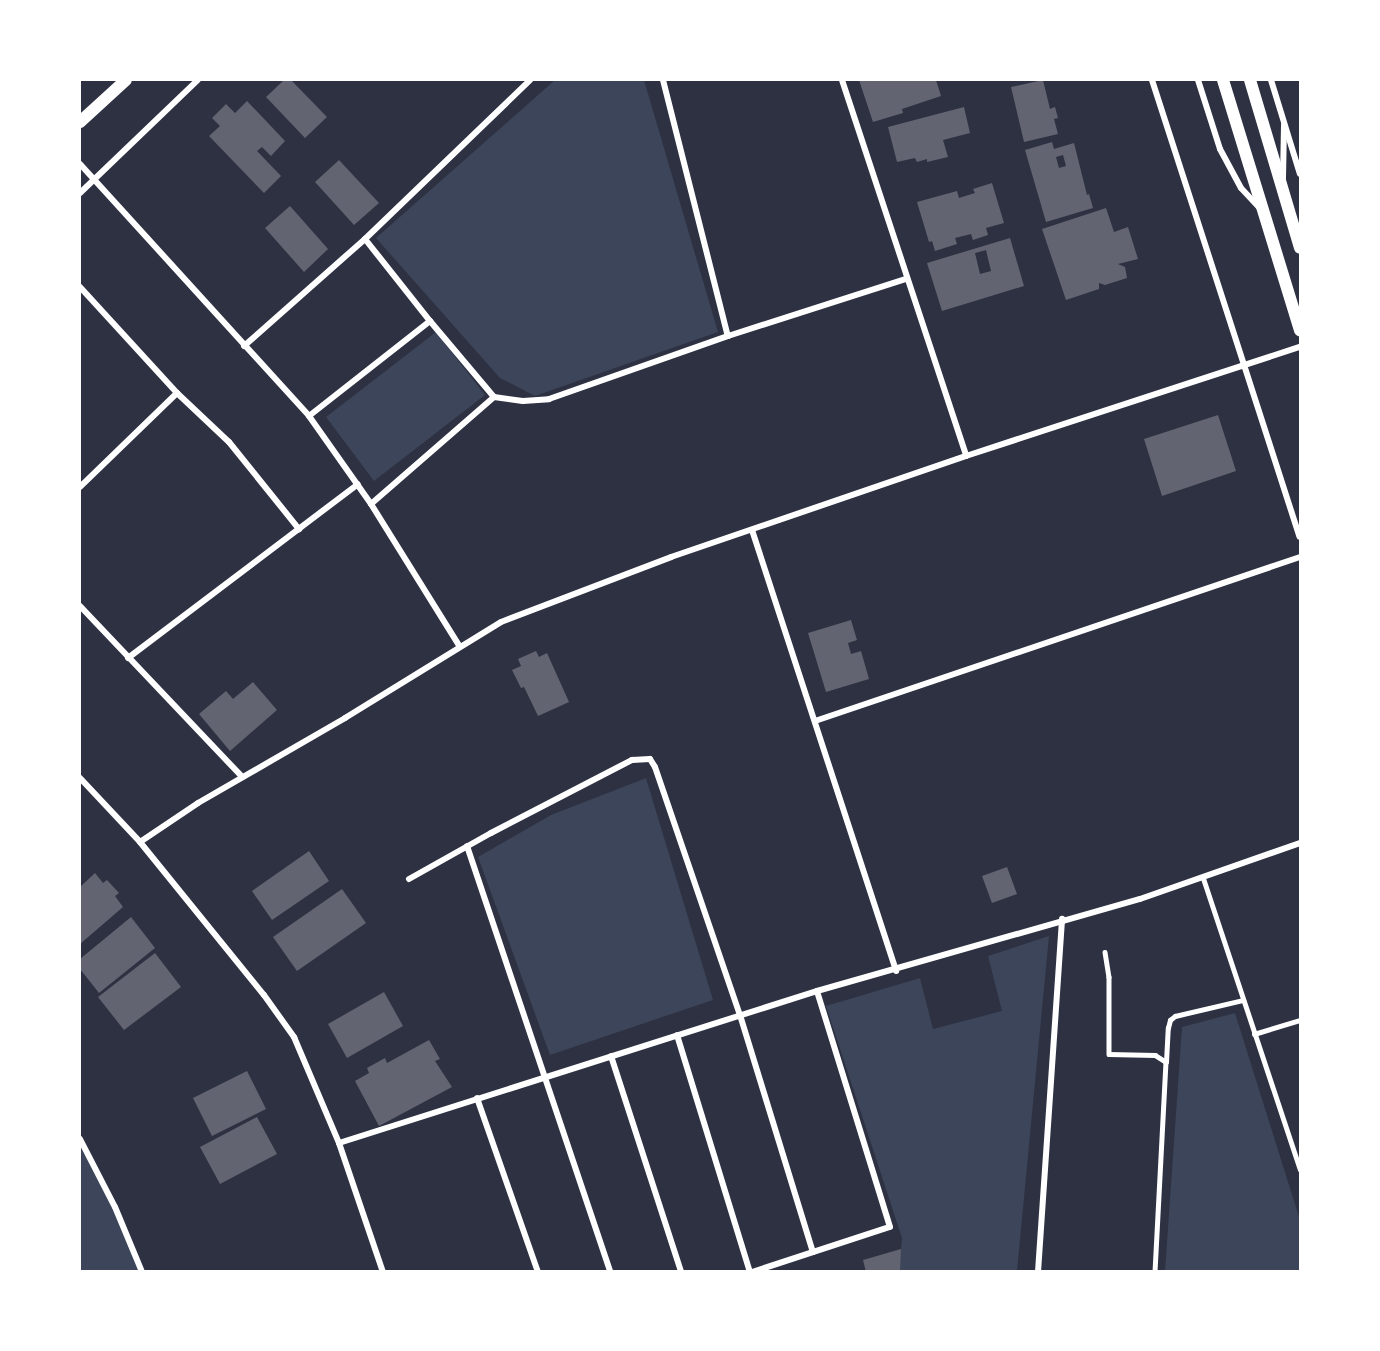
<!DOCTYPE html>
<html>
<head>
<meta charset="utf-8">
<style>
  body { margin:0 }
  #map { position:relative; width:1380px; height:1351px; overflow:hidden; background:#2d3142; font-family:Raleway,sans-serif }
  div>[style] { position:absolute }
  .green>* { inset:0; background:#3c4559 }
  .building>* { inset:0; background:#626471 }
  .service>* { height:4.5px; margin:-2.25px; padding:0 2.25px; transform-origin:2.25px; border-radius:2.25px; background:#fff }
  .minor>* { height:6px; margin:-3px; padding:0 3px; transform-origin:3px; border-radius:3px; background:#fff }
  .secondary>* { height:12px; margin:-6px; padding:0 6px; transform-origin:6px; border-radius:6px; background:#fff }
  span { translate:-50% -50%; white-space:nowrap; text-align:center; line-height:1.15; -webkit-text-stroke:4.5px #fff; paint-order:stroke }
  .frame { position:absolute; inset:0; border:81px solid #fff; pointer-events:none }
</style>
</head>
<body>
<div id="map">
  <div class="green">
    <div style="clip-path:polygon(555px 80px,644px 80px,718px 332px,535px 396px,500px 378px,376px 238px)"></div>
    <div style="clip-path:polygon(436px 332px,485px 395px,374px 481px,326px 417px)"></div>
    <div style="clip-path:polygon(646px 778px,713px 1000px,550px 1055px,478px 857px,551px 815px)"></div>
    <div style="clip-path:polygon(1049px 936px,1017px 1271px,899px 1271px,902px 1238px,826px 1006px,920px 978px,933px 1029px,1002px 1011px,988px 956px)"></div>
    <div style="clip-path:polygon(1235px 1013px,1300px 1220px,1300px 1271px,1165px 1271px,1182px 1027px)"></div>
    <div style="clip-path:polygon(80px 1140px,115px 1207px,142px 1271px,80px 1271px)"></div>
  </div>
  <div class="building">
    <div style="clip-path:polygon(284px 80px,291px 80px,327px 117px,305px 138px,266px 97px)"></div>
    <div style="clip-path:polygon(859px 80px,936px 80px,941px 96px,902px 109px,903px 113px,873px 122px)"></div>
    <div style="clip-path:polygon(1043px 80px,1050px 109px,1055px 107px,1058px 118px,1054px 119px,1058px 134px,1024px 142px,1011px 87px)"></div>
    <div style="clip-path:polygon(247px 101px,285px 141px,271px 156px,262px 147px,257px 151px,281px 176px,264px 193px,209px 136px,220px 126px,212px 118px,226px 104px,235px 113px)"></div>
    <div style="clip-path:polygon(964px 107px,970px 133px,943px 140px,948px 157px,927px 162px,927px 159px,917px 162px,915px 158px,897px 162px,888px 127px)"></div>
    <div style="clip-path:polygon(evenodd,1052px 142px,1054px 149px,1074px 143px,1087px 195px,1089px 194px,1093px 208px,1046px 222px,1025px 150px,1052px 142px,1063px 155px,1066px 166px,1059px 168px,1056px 157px,1063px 155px)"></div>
    <div style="clip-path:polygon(339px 160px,379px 203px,354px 225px,315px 182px)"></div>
    <div style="clip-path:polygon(992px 183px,1004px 223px,986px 228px,988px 235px,973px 240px,971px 234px,955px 238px,957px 244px,935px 251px,932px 241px,929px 242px,917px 202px,957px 191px,959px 198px,975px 193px,973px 189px)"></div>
    <div style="clip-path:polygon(290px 206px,328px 249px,304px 272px,265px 228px)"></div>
    <div style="clip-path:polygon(1106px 208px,1114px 232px,1128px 227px,1138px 259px,1118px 264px,1125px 267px,1127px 278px,1105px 285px,1099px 283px,1099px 289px,1066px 300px,1042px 229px)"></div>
    <div style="clip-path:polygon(evenodd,1010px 238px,1024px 286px,942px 311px,927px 263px,1010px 238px,986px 250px,991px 271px,980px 274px,975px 253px,986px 250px)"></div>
    <div style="clip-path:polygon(1218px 415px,1236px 471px,1162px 496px,1144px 439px)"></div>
    <div style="clip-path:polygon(851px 620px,857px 640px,848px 643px,851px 654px,861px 651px,869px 679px,826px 692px,808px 633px)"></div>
    <div style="clip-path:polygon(536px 651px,539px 657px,547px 653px,569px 702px,538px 716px,524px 687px,521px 688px,512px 670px,521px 666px,518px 659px)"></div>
    <div style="clip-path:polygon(253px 682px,277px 710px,230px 751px,199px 714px,226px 691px,233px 699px)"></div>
    <div style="clip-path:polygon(309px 851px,329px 881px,272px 920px,252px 891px)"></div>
    <div style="clip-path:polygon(1007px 867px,1017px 894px,992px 903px,982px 876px)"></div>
    <div style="clip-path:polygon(95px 873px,103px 883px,107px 880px,119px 893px,115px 896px,123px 907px,80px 944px,80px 887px)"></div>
    <div style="clip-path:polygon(342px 889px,366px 923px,297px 971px,273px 937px)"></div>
    <div style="clip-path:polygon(131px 917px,155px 948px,99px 993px,80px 969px,80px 959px)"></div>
    <div style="clip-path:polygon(155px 953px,181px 987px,124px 1030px,98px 997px)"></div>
    <div style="clip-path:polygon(384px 992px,403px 1026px,347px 1058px,328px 1024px)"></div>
    <div style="clip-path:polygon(429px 1040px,440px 1059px,435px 1061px,452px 1087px,379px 1126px,355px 1081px,369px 1073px,367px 1068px,385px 1058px,387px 1063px)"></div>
    <div style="clip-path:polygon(247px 1071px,266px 1109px,212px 1136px,193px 1098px)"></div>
    <div style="clip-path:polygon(257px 1117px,277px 1154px,220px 1184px,200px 1147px)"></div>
    <div style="clip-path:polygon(901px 1249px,900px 1272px,866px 1272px,863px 1260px)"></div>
  </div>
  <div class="service">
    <div style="left:1203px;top:877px;width:308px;rotate:71.6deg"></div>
    <div style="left:1105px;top:952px;width:25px;rotate:81deg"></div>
    <div style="left:1109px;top:977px;width:77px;rotate:90deg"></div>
    <div style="left:1109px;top:1054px;width:46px;rotate:1.2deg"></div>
    <div style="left:1155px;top:1055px;width:13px;rotate:32deg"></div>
    <div style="left:1166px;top:1062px;width:210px;rotate:93deg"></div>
    <div style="left:1254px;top:1034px;width:48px;rotate:-16.9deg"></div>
    <div style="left:1166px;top:1062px;width:34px;rotate:-87deg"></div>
    <div style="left:1168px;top:1028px;width:8px;rotate:-76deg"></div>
    <div style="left:1170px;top:1020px;width:6px;rotate:-39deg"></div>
    <div style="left:1175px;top:1016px;width:70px;rotate:-13.2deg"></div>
  </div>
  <div class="minor">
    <div style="left:663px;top:80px;width:264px;rotate:75.8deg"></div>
    <div style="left:842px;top:80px;width:396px;rotate:71.7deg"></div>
    <div style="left:1152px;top:80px;width:480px;rotate:72.1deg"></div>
    <div style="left:1198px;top:80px;width:72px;rotate:72.3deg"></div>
    <div style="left:1220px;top:149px;width:44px;rotate:61.7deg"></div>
    <div style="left:1241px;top:188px;width:26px;rotate:47deg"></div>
    <div style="left:1271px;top:80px;width:98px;rotate:72.9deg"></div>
    <div style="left:80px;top:164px;width:341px;rotate:47.7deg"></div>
    <div style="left:309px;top:416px;width:108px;rotate:54.8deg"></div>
    <div style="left:371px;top:504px;width:168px;rotate:58.1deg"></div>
    <div style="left:1283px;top:178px;width:53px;rotate:-88.9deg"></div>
    <div style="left:80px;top:193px;width:163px;rotate:-43.8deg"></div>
    <div style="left:365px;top:239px;width:105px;rotate:51.6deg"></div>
    <div style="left:80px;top:287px;width:144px;rotate:47.5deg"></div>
    <div style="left:177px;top:393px;width:135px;rotate:135.9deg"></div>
    <div style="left:244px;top:346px;width:162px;rotate:-41.5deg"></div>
    <div style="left:365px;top:239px;width:229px;rotate:-43.9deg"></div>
    <div style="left:177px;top:393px;width:71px;rotate:43.3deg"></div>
    <div style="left:229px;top:442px;width:112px;rotate:51.2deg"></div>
    <div style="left:309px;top:416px;width:154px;rotate:-38.1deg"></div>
    <div style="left:430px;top:321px;width:99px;rotate:49.9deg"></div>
    <div style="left:371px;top:504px;width:163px;rotate:-41deg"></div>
    <div style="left:494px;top:397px;width:29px;rotate:8deg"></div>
    <div style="left:523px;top:401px;width:26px;rotate:-4deg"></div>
    <div style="left:549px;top:399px;width:190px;rotate:-19.4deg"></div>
    <div style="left:728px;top:336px;width:187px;rotate:-17.8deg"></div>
    <div style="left:752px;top:530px;width:464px;rotate:71.9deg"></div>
    <div style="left:80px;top:606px;width:236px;rotate:46.5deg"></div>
    <div style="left:128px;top:658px;width:288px;rotate:-37.1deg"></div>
    <div style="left:815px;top:721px;width:512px;rotate:-18.68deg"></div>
    <div style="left:80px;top:778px;width:88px;rotate:46.8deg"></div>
    <div style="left:140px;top:842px;width:197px;rotate:51deg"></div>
    <div style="left:264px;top:995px;width:52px;rotate:54.5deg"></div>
    <div style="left:294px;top:1037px;width:115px;rotate:67deg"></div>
    <div style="left:339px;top:1143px;width:136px;rotate:71.2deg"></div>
    <div style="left:140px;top:842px;width:70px;rotate:-33.9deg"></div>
    <div style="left:198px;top:803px;width:170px;rotate:-30deg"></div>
    <div style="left:345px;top:718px;width:183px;rotate:-31.6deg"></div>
    <div style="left:501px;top:622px;width:182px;rotate:-20.9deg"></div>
    <div style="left:671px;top:557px;width:312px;rotate:-18.9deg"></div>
    <div style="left:966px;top:456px;width:351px;rotate:-18.1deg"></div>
    <div style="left:467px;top:846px;width:449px;rotate:71.4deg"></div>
    <div style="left:409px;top:879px;width:94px;rotate:-29.3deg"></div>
    <div style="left:491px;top:833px;width:159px;rotate:-27.4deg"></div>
    <div style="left:632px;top:760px;width:18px;rotate:-3deg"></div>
    <div style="left:650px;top:759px;width:9px;rotate:58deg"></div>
    <div style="left:655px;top:767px;width:262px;rotate:71.1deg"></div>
    <div style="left:740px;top:1015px;width:248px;rotate:72.9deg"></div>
    <div style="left:677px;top:1035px;width:248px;rotate:72.9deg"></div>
    <div style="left:611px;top:1056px;width:227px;rotate:72deg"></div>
    <div style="left:477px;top:1098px;width:184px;rotate:70.7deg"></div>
    <div style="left:80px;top:1139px;width:76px;rotate:62.8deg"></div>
    <div style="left:115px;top:1207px;width:70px;rotate:67.4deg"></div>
    <div style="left:339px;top:1143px;width:502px;rotate:-17.64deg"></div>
    <div style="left:817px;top:991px;width:336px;rotate:-15.9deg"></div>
    <div style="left:1140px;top:899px;width:170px;rotate:-19.3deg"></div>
    <div style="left:752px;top:1272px;width:145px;rotate:-18.1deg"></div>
    <div style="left:890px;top:1227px;width:247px;rotate:-107.2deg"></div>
    <div style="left:1038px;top:1272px;width:354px;rotate:-86.1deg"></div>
  </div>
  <div class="secondary">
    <div style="left:1223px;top:80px;width:262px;rotate:72.9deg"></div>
    <div style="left:1250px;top:80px;width:175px;rotate:73.4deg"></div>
    <div style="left:80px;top:122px;width:62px;rotate:-42.4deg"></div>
  </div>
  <div class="frame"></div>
</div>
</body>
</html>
